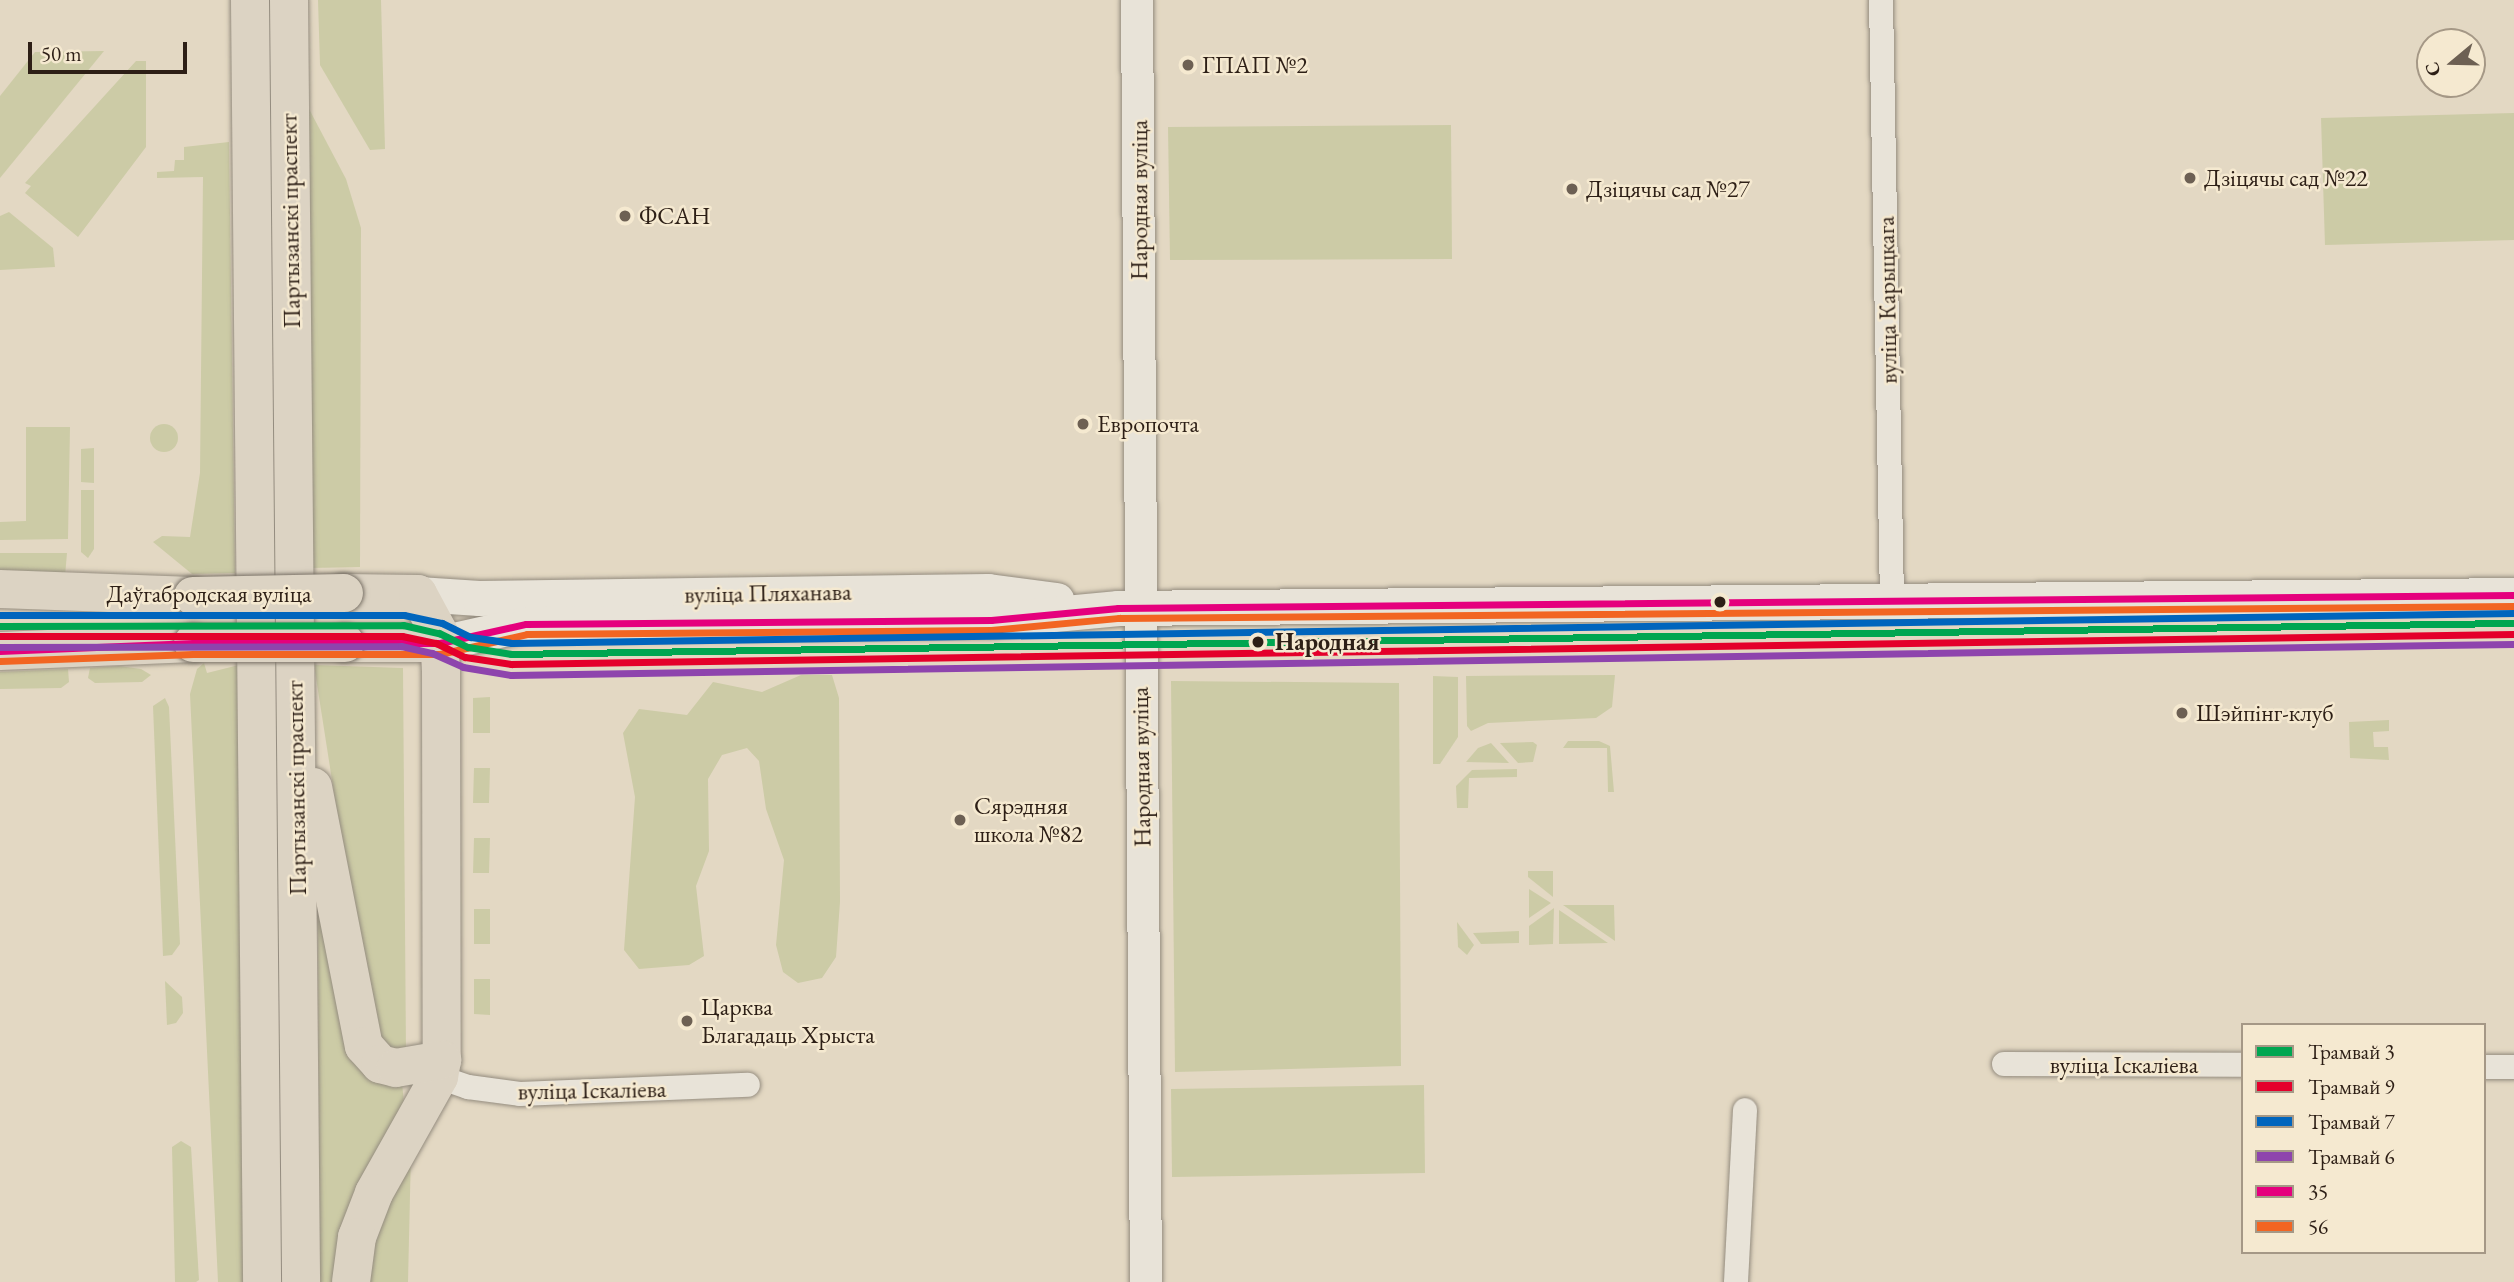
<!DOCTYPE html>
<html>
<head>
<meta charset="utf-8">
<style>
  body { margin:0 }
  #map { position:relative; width:2514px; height:1282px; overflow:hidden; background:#e3d8c3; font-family:"EB Garamond",serif }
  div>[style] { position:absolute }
  .green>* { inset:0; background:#cccba6 }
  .round { border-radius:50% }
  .roads { filter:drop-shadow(0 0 2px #948c7f) drop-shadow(0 0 2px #948c7f) }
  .minor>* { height:24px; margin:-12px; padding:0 12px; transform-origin:12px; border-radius:12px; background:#e8e3d8 }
  .tertiary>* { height:32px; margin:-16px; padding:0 16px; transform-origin:16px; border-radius:16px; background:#e8e3d8 }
  .secondary>* { height:35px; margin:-17.5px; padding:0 17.5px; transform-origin:17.5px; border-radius:17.5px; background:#e8e3d8 }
  .primary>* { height:38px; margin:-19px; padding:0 19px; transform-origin:19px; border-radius:19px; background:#dcd3c3 }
  .bridges { filter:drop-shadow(0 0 2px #7b7368) drop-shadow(0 0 2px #7b7368) }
  .primary-bridge>* { height:38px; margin:-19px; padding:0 19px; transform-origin:19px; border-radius:19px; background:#dcd3c3 }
  .bus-1>* { height:7px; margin:-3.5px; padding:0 3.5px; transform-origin:3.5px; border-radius:3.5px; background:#e5007d }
  .bus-2>* { height:7px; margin:-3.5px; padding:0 3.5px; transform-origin:3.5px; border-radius:3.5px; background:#f26522 }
  .tram-1>* { height:7px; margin:-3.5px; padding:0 3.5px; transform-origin:3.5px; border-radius:3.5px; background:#00a651 }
  .tram-2>* { height:7px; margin:-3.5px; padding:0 3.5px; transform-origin:3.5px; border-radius:3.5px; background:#e4002b }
  .tram-3>* { height:7px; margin:-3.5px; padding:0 3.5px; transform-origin:3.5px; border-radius:3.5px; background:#0065bd }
  .tram-4>* { height:7px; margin:-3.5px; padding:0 3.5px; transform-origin:3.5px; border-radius:3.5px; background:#8e44ad }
  .dots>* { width:19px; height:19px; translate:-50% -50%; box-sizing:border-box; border:4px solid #f5e9d0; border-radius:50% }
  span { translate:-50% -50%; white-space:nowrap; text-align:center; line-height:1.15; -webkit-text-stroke:5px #f5e9d0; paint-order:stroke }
  .poi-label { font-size:24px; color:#2d1f16 }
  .left { translate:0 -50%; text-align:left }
  .street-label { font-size:24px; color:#2d1f16 }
  .stop-label { font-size:24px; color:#2d1f16; font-weight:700 }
  .legend { position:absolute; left:2241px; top:1023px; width:245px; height:231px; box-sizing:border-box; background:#f5e9d0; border:2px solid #a59886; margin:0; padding:9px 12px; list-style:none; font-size:21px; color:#2d1f16 }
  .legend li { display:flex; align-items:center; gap:14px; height:35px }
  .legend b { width:35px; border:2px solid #a59886 }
  .north { position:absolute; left:2416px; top:28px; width:70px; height:70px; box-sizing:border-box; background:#f5e9d0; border:2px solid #a59886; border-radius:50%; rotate:251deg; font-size:19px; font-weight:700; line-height:28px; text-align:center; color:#2d1f16 }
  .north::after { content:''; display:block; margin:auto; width:24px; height:32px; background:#6d6053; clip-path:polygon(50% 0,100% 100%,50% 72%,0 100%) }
  .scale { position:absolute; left:28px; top:42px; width:159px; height:32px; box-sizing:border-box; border:4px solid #2d1f16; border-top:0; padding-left:9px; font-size:21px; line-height:24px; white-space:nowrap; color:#2d1f16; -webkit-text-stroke:5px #f5e9d0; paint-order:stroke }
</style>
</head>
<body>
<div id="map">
  <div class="green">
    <div style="clip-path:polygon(318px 0,381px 0,385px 149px,370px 150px,320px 65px)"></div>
    <div style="clip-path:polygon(104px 51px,0 178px,0 96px,35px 52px)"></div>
    <div style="clip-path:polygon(136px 61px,146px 61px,146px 147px,78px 237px,25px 193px,31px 186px,25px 183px)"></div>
    <div style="clip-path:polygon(308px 107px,346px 179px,361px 228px,360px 567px,311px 568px)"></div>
    <div style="clip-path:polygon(2514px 113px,2514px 240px,2325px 245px,2321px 118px)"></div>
    <div style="clip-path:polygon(1451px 125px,1452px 259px,1170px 260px,1168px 127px)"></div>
    <div style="clip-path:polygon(229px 142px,235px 573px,192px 574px,153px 542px,162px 536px,190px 537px,200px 473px,203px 177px,157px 178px,157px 172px,174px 171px,175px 160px,184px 160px,184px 147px)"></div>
    <div style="clip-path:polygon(9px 212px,53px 248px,55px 267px,0 270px,0 216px)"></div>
    <div class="round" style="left:150px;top:424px;width:28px;height:28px"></div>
    <div style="clip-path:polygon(26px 427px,70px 427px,68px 539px,0 540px,0 522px,26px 521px)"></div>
    <div style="clip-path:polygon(94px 448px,94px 483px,81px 482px,81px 449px)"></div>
    <div style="clip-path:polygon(81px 490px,94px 490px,94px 549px,88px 558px,81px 552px)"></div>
    <div style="clip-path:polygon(0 553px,67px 553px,65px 576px,0 573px)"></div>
    <div style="clip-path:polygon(204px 663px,207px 673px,239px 665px,246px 1282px,218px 1282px,190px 694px,197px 669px)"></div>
    <div style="clip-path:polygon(314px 665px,403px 668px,406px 1053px,387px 1052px,369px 1017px)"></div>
    <div style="clip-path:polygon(119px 666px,141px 669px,151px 675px,142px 682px,95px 683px,88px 678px,90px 668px)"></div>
    <div style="clip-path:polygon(68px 669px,69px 682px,61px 688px,0 689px,0 672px)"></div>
    <div style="clip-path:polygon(801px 675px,832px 675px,839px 698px,840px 902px,836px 957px,822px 978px,798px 983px,783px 972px,776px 945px,784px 860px,766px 809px,759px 761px,747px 748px,722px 755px,708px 779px,709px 851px,696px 886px,704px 956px,689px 965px,639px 969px,624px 950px,635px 797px,623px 733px,639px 709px,687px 715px,713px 682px,762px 692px)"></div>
    <div style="clip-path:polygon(1615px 675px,1612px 707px,1596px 718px,1488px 723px,1471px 731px,1467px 726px,1466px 676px)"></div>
    <div style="clip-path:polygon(1433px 676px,1458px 677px,1458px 737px,1440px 764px,1433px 764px)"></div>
    <div style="clip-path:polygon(1171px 681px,1399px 683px,1401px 1066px,1175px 1072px)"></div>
    <div style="clip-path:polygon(490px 697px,490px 733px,473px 733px,473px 698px)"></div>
    <div style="clip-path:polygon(165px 698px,169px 707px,180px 944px,172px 955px,163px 956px,153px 706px)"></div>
    <div style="clip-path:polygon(2389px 720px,2389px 731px,2373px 732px,2374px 747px,2388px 747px,2389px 760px,2350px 758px,2349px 722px)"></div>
    <div style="clip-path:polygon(1568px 741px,1599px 741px,1610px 746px,1614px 792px,1608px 792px,1607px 748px,1563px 748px)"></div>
    <div style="clip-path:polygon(1533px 742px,1537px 745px,1533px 762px,1518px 763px,1500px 743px)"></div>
    <div style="clip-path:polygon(1491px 743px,1509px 763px,1466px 762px,1478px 748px)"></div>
    <div style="clip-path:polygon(474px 768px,490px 768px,489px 803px,473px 803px)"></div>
    <div style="clip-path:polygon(1517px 769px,1517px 777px,1469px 778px,1468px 808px,1457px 808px,1456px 786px,1472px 770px)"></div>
    <div style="clip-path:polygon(474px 838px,490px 838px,489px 873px,473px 873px)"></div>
    <div style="clip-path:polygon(1528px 871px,1553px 871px,1553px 897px,1528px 877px)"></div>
    <div style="clip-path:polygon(1529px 889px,1551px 903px,1529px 918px)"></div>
    <div style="clip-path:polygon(318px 899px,402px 1083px,404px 1103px,336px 1282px,319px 1282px)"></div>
    <div style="clip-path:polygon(1563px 905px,1614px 905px,1615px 941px)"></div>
    <div style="clip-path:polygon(1554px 908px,1553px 944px,1529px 945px,1529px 926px)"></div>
    <div style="clip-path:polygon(474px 909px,490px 909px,490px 944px,474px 944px)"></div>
    <div style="clip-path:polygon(1559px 910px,1608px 943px,1559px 944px)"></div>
    <div style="clip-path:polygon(1457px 922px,1474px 945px,1467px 955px,1458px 947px)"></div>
    <div style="clip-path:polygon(1519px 931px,1519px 943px,1481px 944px,1473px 933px)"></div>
    <div style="clip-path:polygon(474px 979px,490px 979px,490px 1015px,474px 1014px)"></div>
    <div style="clip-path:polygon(165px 981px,182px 997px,183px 1013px,176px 1023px,167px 1025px)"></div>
    <div style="clip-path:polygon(1424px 1085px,1425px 1173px,1172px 1177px,1171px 1089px)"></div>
    <div style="clip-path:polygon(181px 1141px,191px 1147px,199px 1280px,196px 1282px,175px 1282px,172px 1147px)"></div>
    <div style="clip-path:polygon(411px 1152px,408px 1282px,360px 1282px,367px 1237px)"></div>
  </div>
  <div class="roads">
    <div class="minor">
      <div style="left:1881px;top:0;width:601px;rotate:88.95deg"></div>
      <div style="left:2004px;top:1064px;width:239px;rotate:0.2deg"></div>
      <div style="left:2484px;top:1067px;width:30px"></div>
      <div style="left:439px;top:1077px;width:31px;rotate:19deg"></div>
      <div style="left:468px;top:1087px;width:52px;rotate:7.7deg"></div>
      <div style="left:520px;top:1094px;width:228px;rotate:-2.3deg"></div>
      <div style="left:1736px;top:1282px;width:172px;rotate:-87deg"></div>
    </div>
    <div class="tertiary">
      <div style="left:1137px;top:0;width:1282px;rotate:89.6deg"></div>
    </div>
    <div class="secondary">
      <div style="left:418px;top:594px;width:61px;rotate:3.8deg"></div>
      <div style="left:479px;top:598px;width:509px;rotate:-0.79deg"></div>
      <div style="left:988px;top:591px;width:69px;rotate:7.5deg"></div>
      <div style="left:440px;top:643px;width:88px;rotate:-12.5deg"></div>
      <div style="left:526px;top:624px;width:465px;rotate:-0.5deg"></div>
      <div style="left:991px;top:620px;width:128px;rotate:-5.4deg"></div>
      <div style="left:1118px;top:608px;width:1396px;rotate:-0.53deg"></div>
    </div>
    <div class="primary">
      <div style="left:250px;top:0;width:1282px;rotate:89.46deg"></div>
      <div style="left:289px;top:0;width:1282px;rotate:89.46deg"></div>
      <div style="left:0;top:589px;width:193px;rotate:2.1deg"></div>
      <div style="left:344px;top:593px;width:74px;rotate:0.8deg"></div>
      <div style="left:418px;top:594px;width:44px;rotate:61.7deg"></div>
      <div style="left:439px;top:633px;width:38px;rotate:87deg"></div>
      <div style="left:441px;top:671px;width:389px;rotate:89.9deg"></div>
      <div style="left:442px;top:1060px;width:17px;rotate:100deg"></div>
      <div style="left:439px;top:1077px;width:133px;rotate:119.3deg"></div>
      <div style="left:374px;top:1193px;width:47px;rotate:111.1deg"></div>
      <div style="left:357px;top:1237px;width:45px;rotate:97.6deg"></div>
      <div style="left:345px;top:643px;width:95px"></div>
      <div style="left:0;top:651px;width:193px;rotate:-2.4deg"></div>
      <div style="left:313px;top:787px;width:264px;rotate:78.9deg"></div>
      <div style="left:364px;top:1046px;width:24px;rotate:48deg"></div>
      <div style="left:380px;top:1064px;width:16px;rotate:14deg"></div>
      <div style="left:396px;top:1068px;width:47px;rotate:-9.9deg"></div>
    </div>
  </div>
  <div class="bridges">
    <div class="primary-bridge">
      <div style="left:193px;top:596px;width:151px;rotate:-1.1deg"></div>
      <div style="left:193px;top:643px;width:152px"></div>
    </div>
  </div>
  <div class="bus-1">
    <div style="left:0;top:651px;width:193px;rotate:-2.4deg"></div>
    <div style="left:193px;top:643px;width:247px"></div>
    <div style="left:440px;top:643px;width:88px;rotate:-12.5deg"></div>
    <div style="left:526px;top:624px;width:465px;rotate:-0.5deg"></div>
    <div style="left:991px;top:620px;width:128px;rotate:-5.4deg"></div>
    <div style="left:1118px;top:608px;width:1396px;rotate:-0.53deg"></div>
  </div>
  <div class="bus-2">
    <div style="left:0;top:661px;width:193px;rotate:-2.1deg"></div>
    <div style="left:193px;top:654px;width:247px"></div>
    <div style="left:440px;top:654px;width:89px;rotate:-12.9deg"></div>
    <div style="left:527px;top:634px;width:464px;rotate:-0.5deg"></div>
    <div style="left:991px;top:630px;width:129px;rotate:-5.4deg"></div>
    <div style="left:1119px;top:618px;width:1395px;rotate:-0.49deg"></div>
  </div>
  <div class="tram-1">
    <div style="left:0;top:626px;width:403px;rotate:-0.1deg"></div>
    <div style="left:403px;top:625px;width:37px;rotate:13deg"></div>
    <div style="left:439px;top:633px;width:32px;rotate:26deg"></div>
    <div style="left:468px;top:647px;width:44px;rotate:9.2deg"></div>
    <div style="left:511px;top:654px;width:2003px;rotate:-0.89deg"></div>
  </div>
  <div class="tram-2">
    <div style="left:0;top:636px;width:402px"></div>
    <div style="left:402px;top:636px;width:35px;rotate:12deg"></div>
    <div style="left:436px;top:643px;width:32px;rotate:26deg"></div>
    <div style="left:465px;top:657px;width:47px;rotate:8.7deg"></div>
    <div style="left:511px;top:664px;width:2003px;rotate:-0.86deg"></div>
  </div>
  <div class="tram-3">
    <div style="left:0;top:615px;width:404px"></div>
    <div style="left:404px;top:615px;width:39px;rotate:12deg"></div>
    <div style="left:442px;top:623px;width:32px;rotate:26deg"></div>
    <div style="left:471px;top:637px;width:41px;rotate:8.3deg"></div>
    <div style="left:512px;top:643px;width:2002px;rotate:-0.86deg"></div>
  </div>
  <div class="tram-4">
    <div style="left:0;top:647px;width:401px;rotate:-0.1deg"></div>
    <div style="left:401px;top:646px;width:32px;rotate:13deg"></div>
    <div style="left:432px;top:653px;width:34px;rotate:24deg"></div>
    <div style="left:463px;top:667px;width:49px;rotate:9.5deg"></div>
    <div style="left:511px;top:675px;width:2003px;rotate:-0.89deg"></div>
  </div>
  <div class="dots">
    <div style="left:1188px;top:65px;background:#6d6053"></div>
    <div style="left:2190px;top:178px;background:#6d6053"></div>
    <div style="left:1572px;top:189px;background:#6d6053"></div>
    <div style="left:625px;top:216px;background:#6d6053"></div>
    <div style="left:1083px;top:424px;background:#6d6053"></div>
    <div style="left:1720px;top:602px;background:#2d1f16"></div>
    <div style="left:1258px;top:642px;background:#2d1f16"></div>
    <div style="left:2182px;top:713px;background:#6d6053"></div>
    <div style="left:960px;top:820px;background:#6d6053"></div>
    <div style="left:687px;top:1021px;background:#6d6053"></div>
  </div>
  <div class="poi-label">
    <span class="left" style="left:1202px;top:65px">ГПАП №2</span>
    <span class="left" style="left:2204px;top:178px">Дзіцячы сад №22</span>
    <span class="left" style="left:1586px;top:189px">Дзіцячы сад №27</span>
    <span class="left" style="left:639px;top:216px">ФСАН</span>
    <span class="left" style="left:1097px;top:424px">Европочта</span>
    <span class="left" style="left:2196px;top:713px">Шэйпінг-клуб</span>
    <span class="left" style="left:974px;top:820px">Сярэдняя<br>школа №82</span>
    <span class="left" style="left:701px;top:1021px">Царква<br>Благадаць Хрыста</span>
  </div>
  <div class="street-label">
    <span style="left:1139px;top:200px;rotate:-90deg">Народная вуліца</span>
    <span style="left:290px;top:221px;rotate:-91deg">Партызанскі праспект</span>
    <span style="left:1887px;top:300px;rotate:-91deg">вуліца Карыцкага</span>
    <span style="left:768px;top:593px;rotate:-1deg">вуліца Пляханава</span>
    <span style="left:209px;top:594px">Даўгабродская вуліца</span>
    <span style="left:1141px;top:767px;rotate:-91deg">Народная вуліца</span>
    <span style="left:296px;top:788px;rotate:-91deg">Партызанскі праспект</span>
    <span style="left:2124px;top:1065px">вуліца Іскаліева</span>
    <span style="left:592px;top:1090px;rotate:-1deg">вуліца Іскаліева</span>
  </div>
  <div class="stop-label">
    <span class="left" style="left:1275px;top:642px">Народная</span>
  </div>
  <ul class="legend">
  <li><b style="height:9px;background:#00a651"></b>Трамвай 3</li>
  <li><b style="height:9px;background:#e4002b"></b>Трамвай 9</li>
  <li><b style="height:9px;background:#0065bd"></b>Трамвай 7</li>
  <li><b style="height:9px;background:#8e44ad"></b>Трамвай 6</li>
  <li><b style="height:9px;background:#e5007d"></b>35</li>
  <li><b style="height:9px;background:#f26522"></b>56</li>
  </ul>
  <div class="north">С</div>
  <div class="scale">50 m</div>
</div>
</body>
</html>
